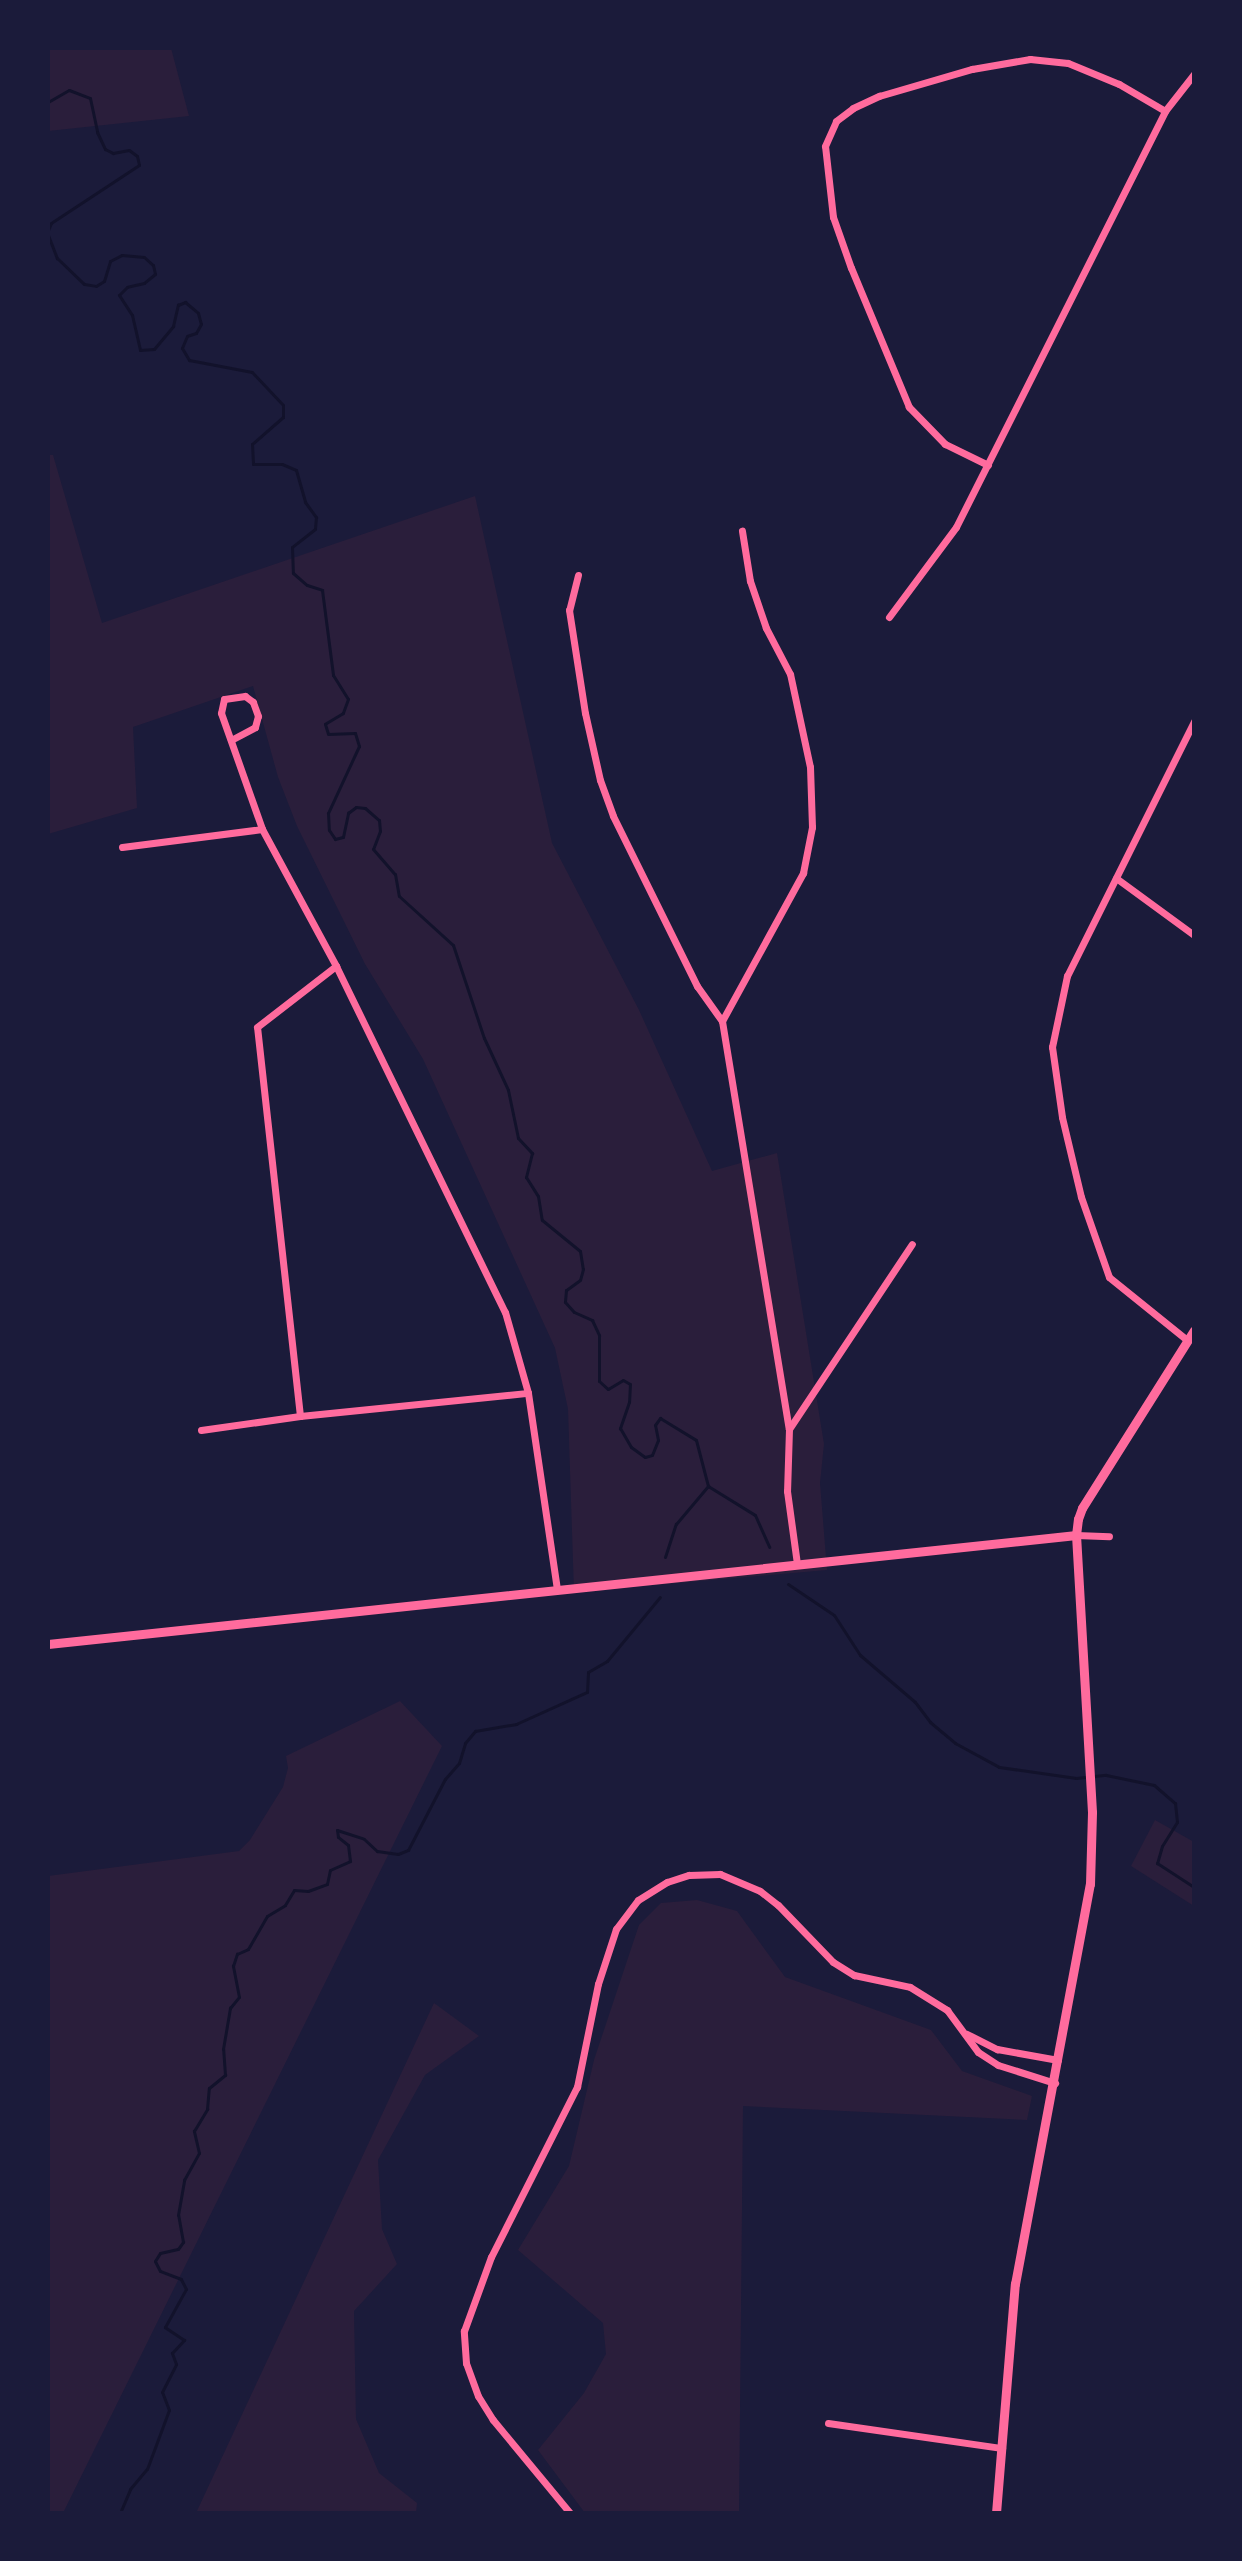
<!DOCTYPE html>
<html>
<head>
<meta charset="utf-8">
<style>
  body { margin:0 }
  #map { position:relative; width:1242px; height:2561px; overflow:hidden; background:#1b1b3a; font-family:"DejaVu Sans",sans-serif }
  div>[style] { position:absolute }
  .green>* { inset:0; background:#2a1e3b }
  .stream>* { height:3px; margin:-1.5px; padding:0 1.5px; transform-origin:1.5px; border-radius:1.5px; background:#12122b }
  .minor>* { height:7px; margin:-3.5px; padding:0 3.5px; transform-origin:3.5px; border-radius:3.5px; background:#ff6b9d }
  .tertiary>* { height:9px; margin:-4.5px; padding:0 4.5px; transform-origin:4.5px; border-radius:4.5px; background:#ff6b9d }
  span { translate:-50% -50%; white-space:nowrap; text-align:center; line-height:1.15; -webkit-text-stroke:8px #1b1b3a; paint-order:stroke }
  .frame { position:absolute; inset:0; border:50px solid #1b1b3a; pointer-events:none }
</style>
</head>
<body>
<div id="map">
  <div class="green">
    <div style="clip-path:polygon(48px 48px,171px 48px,189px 116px,48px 131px)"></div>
    <div style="clip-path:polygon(48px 455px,53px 455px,102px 623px,475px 496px,552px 843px,639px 1010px,712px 1171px,777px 1153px,824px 1444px,820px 1483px,827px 1570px,574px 1592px,568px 1409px,555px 1348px,423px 1059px,365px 964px,297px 826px,278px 777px,253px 686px,133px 727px,137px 808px,48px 834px)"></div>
    <div style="clip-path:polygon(400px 1701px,442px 1746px,63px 2513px,48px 2513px,48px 1876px,239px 1851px,250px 1840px,283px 1787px,288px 1768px,286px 1756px)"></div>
    <div style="clip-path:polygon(1155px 1820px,1194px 1842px,1194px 1906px,1131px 1866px)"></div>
    <div style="clip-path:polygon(697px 1900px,737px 1911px,785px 1977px,931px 2030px,962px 2071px,1032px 2096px,1027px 2120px,743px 2106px,739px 2513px,585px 2513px,538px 2450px,584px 2393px,606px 2354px,603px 2323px,518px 2250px,569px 2166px,594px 2060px,639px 1925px,661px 1903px)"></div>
    <div style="clip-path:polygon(434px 2003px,479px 2036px,425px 2075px,378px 2160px,382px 2229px,397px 2264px,354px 2311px,356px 2419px,379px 2473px,417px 2503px,416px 2513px,196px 2513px)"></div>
  </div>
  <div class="stream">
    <div style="left:48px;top:102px;width:24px;rotate:-30deg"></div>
    <div style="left:69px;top:90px;width:22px;rotate:21deg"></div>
    <div style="left:90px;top:98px;width:35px;rotate:78deg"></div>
    <div style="left:97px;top:132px;width:19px;rotate:65deg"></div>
    <div style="left:105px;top:149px;width:9px;rotate:27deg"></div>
    <div style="left:113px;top:153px;width:16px;rotate:-11deg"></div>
    <div style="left:129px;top:150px;width:10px;rotate:37deg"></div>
    <div style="left:137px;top:156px;width:9px;rotate:77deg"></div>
    <div style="left:139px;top:165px;width:105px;rotate:146.6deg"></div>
    <div style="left:51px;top:223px;width:8px;rotate:113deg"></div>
    <div style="left:48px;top:235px;width:25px;rotate:69deg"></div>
    <div style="left:57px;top:258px;width:37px;rotate:44deg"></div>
    <div style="left:84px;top:284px;width:12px;rotate:9deg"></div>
    <div style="left:96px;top:286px;width:9px;rotate:-32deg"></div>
    <div style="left:104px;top:281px;width:21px;rotate:-73deg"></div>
    <div style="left:110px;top:261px;width:13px;rotate:-27deg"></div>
    <div style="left:122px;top:255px;width:22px;rotate:5deg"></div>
    <div style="left:144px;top:257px;width:12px;rotate:42deg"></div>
    <div style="left:153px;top:265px;width:9px;rotate:77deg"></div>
    <div style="left:155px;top:274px;width:14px;rotate:141deg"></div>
    <div style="left:144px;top:283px;width:17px;rotate:167deg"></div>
    <div style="left:127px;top:287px;width:11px;rotate:135deg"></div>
    <div style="left:119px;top:295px;width:24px;rotate:57deg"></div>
    <div style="left:132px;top:315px;width:36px;rotate:77deg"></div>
    <div style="left:140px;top:350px;width:14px;rotate:-4deg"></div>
    <div style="left:154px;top:349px;width:30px;rotate:-50deg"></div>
    <div style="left:173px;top:326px;width:22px;rotate:-77deg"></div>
    <div style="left:178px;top:305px;width:8px;rotate:-23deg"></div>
    <div style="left:185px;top:302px;width:17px;rotate:40deg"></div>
    <div style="left:198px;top:313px;width:11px;rotate:75deg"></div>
    <div style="left:201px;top:324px;width:10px;rotate:119deg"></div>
    <div style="left:196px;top:333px;width:9px;rotate:162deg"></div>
    <div style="left:187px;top:336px;width:13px;rotate:113deg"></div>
    <div style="left:182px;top:348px;width:14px;rotate:60deg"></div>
    <div style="left:189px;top:360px;width:64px;rotate:10.8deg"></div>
    <div style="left:252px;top:372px;width:45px;rotate:46.8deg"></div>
    <div style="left:283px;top:405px;width:12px;rotate:90deg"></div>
    <div style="left:283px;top:417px;width:41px;rotate:138.9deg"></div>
    <div style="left:252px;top:444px;width:20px;rotate:87deg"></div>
    <div style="left:253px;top:464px;width:29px"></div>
    <div style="left:282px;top:464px;width:15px;rotate:23deg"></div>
    <div style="left:296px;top:470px;width:33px;rotate:74deg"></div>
    <div style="left:305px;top:502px;width:19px;rotate:54deg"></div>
    <div style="left:316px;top:517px;width:12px;rotate:95deg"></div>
    <div style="left:315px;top:529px;width:29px;rotate:142deg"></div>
    <div style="left:292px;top:547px;width:26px;rotate:88deg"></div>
    <div style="left:293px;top:573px;width:18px;rotate:41deg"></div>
    <div style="left:307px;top:585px;width:16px;rotate:18deg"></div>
    <div style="left:322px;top:590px;width:86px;rotate:82.6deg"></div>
    <div style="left:333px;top:675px;width:28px;rotate:58deg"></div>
    <div style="left:348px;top:699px;width:15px;rotate:110deg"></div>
    <div style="left:343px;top:713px;width:21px;rotate:149deg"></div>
    <div style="left:325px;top:724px;width:10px;rotate:73deg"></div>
    <div style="left:328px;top:734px;width:27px;rotate:-2deg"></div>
    <div style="left:355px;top:733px;width:14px;rotate:73deg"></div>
    <div style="left:359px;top:746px;width:74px;rotate:114.8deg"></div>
    <div style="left:328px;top:813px;width:17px;rotate:87deg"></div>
    <div style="left:329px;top:830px;width:11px;rotate:56deg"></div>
    <div style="left:335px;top:839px;width:8px;rotate:-14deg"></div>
    <div style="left:343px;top:837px;width:25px;rotate:-78deg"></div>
    <div style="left:348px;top:813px;width:10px;rotate:-37deg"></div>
    <div style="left:356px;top:807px;width:9px;rotate:6deg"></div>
    <div style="left:365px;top:808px;width:18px;rotate:41deg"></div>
    <div style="left:379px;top:820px;width:11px;rotate:85deg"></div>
    <div style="left:380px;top:831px;width:19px;rotate:111deg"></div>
    <div style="left:373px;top:849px;width:33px;rotate:49deg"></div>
    <div style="left:395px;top:874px;width:22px;rotate:80deg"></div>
    <div style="left:399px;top:896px;width:73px;rotate:42.2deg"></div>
    <div style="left:453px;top:945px;width:98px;rotate:71.6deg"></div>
    <div style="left:484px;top:1038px;width:57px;rotate:65.2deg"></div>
    <div style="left:508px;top:1090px;width:49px;rotate:78.2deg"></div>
    <div style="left:518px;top:1138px;width:21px;rotate:47deg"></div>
    <div style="left:532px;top:1153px;width:25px;rotate:104deg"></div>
    <div style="left:526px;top:1177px;width:22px;rotate:58deg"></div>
    <div style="left:538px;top:1196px;width:24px;rotate:81deg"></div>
    <div style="left:542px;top:1220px;width:49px;rotate:39.2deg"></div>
    <div style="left:580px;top:1251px;width:18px;rotate:81deg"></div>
    <div style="left:583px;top:1269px;width:11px;rotate:105deg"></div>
    <div style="left:580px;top:1280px;width:17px;rotate:144deg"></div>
    <div style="left:566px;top:1290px;width:12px;rotate:95deg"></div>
    <div style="left:565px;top:1302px;width:13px;rotate:48deg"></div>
    <div style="left:574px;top:1312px;width:20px;rotate:24deg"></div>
    <div style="left:592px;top:1320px;width:17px;rotate:65deg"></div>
    <div style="left:599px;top:1335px;width:46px;rotate:90deg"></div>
    <div style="left:599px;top:1381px;width:12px;rotate:42deg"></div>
    <div style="left:608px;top:1389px;width:17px;rotate:-31deg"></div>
    <div style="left:623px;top:1380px;width:8px;rotate:30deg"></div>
    <div style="left:630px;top:1384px;width:18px;rotate:93deg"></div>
    <div style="left:629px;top:1402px;width:28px;rotate:109deg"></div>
    <div style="left:620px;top:1428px;width:22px;rotate:60deg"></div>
    <div style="left:631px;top:1447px;width:17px;rotate:36deg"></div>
    <div style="left:645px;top:1457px;width:7px;rotate:-16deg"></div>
    <div style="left:652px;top:1455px;width:16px;rotate:-68deg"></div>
    <div style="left:658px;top:1440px;width:15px;rotate:-101deg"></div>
    <div style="left:655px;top:1425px;width:9px;rotate:-54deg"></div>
    <div style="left:660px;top:1418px;width:42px;rotate:31.4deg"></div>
    <div style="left:696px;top:1440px;width:48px;rotate:75.4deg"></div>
    <div style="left:708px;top:1486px;width:55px;rotate:31.7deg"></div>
    <div style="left:755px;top:1515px;width:35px;rotate:66deg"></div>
    <div style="left:665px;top:1557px;width:35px;rotate:-72deg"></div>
    <div style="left:676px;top:1524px;width:50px;rotate:-49.9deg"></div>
    <div style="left:788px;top:1584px;width:55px;rotate:34deg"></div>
    <div style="left:834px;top:1615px;width:48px;rotate:57deg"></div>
    <div style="left:860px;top:1655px;width:72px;rotate:40.5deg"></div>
    <div style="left:915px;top:1702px;width:25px;rotate:53deg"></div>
    <div style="left:930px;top:1722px;width:33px;rotate:40deg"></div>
    <div style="left:955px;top:1743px;width:50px;rotate:28.6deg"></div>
    <div style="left:999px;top:1767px;width:78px;rotate:8.1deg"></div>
    <div style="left:1076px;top:1778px;width:30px;rotate:-6deg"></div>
    <div style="left:1106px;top:1775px;width:49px;rotate:11.8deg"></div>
    <div style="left:1154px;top:1785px;width:28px;rotate:41deg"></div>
    <div style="left:1175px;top:1803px;width:19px;rotate:84deg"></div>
    <div style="left:1177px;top:1822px;width:28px;rotate:122deg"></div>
    <div style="left:1162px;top:1846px;width:18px;rotate:106deg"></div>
    <div style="left:1157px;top:1863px;width:44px;rotate:33deg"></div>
    <div style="left:120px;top:2513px;width:26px;rotate:-67deg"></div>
    <div style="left:130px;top:2489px;width:26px;rotate:-50deg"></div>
    <div style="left:147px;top:2469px;width:63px;rotate:-69.6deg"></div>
    <div style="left:169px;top:2410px;width:19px;rotate:-111deg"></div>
    <div style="left:162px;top:2392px;width:31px;rotate:-63deg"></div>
    <div style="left:176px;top:2364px;width:12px;rotate:-110deg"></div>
    <div style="left:172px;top:2353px;width:18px;rotate:-47deg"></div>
    <div style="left:184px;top:2340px;width:23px;rotate:-146deg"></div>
    <div style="left:165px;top:2327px;width:43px;rotate:-61.1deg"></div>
    <div style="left:186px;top:2289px;width:11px;rotate:-117deg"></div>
    <div style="left:181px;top:2279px;width:22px;rotate:-159deg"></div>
    <div style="left:160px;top:2271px;width:11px;rotate:-117deg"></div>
    <div style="left:155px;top:2261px;width:9px;rotate:-58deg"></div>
    <div style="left:160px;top:2253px;width:18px;rotate:-13deg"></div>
    <div style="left:178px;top:2249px;width:9px;rotate:-54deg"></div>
    <div style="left:183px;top:2242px;width:27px;rotate:-100deg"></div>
    <div style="left:178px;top:2215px;width:36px;rotate:-80deg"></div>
    <div style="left:184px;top:2180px;width:31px;rotate:-61deg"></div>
    <div style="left:199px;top:2153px;width:23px;rotate:-103deg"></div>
    <div style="left:194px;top:2131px;width:26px;rotate:-59deg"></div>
    <div style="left:207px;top:2109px;width:21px;rotate:-85deg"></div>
    <div style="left:209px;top:2088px;width:21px;rotate:-39deg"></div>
    <div style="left:225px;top:2075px;width:26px;rotate:-94deg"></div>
    <div style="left:223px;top:2049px;width:42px;rotate:-80.3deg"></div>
    <div style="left:230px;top:2008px;width:14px;rotate:-51deg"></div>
    <div style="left:239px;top:1997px;width:32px;rotate:-101deg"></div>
    <div style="left:233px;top:1966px;width:13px;rotate:-72deg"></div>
    <div style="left:237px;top:1954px;width:12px;rotate:-24deg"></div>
    <div style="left:248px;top:1949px;width:38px;rotate:-60deg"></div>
    <div style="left:267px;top:1916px;width:21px;rotate:-31deg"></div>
    <div style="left:285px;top:1905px;width:17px;rotate:-59deg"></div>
    <div style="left:294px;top:1890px;width:14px;rotate:4deg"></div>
    <div style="left:308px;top:1891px;width:20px;rotate:-20deg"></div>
    <div style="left:327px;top:1884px;width:14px;rotate:-78deg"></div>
    <div style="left:330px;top:1870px;width:22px;rotate:-24deg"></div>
    <div style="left:350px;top:1861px;width:16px;rotate:-97deg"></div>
    <div style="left:348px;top:1845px;width:13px;rotate:-141deg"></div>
    <div style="left:338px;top:1837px;width:7px;rotate:-98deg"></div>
    <div style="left:337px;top:1830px;width:28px;rotate:18deg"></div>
    <div style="left:364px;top:1839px;width:18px;rotate:43deg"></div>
    <div style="left:377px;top:1851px;width:21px;rotate:8deg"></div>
    <div style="left:398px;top:1854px;width:11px;rotate:-22deg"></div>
    <div style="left:408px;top:1850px;width:80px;rotate:-62.5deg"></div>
    <div style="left:445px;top:1779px;width:21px;rotate:-49deg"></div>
    <div style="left:459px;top:1763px;width:21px;rotate:-73deg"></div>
    <div style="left:465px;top:1743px;width:16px;rotate:-50deg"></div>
    <div style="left:475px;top:1731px;width:42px;rotate:-9.7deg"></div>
    <div style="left:516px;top:1724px;width:78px;rotate:-24.3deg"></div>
    <div style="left:587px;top:1692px;width:20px;rotate:-87deg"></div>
    <div style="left:588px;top:1672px;width:22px;rotate:-30deg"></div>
    <div style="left:607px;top:1661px;width:83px;rotate:-50.4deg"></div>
  </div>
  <div class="minor">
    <div style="left:988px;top:465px;width:48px;rotate:-154deg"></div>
    <div style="left:945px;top:444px;width:52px;rotate:-134.2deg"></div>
    <div style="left:909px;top:407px;width:151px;rotate:-112.6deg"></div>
    <div style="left:851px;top:268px;width:54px;rotate:-109.4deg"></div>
    <div style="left:833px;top:217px;width:71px;rotate:-96.4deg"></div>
    <div style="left:825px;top:146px;width:27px;rotate:-66deg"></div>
    <div style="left:836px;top:121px;width:21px;rotate:-37deg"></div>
    <div style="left:853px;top:108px;width:29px;rotate:-25deg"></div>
    <div style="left:879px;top:96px;width:97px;rotate:-16.2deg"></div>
    <div style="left:972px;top:69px;width:59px;rotate:-9.8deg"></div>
    <div style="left:1030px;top:59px;width:38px;rotate:6deg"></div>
    <div style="left:1068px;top:63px;width:55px;rotate:22.4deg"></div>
    <div style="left:1119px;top:84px;width:53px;rotate:30.4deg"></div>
    <div style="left:578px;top:575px;width:36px;rotate:104deg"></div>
    <div style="left:569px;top:610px;width:104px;rotate:81.2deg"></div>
    <div style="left:585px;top:713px;width:69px;rotate:77.4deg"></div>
    <div style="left:600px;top:780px;width:38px;rotate:70deg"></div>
    <div style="left:613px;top:816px;width:190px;rotate:63.7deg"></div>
    <div style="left:697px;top:986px;width:43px;rotate:54.5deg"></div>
    <div style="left:722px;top:1021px;width:413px;rotate:80.7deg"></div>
    <div style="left:789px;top:1429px;width:62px;rotate:91.8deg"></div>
    <div style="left:787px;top:1491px;width:74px;rotate:82.2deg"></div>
    <div style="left:889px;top:617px;width:112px;rotate:-53.3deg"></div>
    <div style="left:956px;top:527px;width:466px;rotate:-63.3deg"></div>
    <div style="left:1165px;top:111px;width:47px;rotate:-51.9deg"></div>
    <div style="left:231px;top:740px;width:27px;rotate:-28deg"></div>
    <div style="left:255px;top:727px;width:11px;rotate:-75deg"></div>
    <div style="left:258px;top:716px;width:15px;rotate:-110deg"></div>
    <div style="left:253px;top:702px;width:10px;rotate:-143deg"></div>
    <div style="left:245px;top:696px;width:21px;rotate:172deg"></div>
    <div style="left:224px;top:699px;width:14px;rotate:102deg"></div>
    <div style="left:221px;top:713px;width:123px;rotate:70.5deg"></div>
    <div style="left:262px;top:829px;width:156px;rotate:61.6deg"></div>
    <div style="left:336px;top:966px;width:385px;rotate:64deg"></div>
    <div style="left:505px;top:1312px;width:84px;rotate:74.1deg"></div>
    <div style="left:528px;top:1393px;width:199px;rotate:81.6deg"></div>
    <div style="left:122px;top:847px;width:141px;rotate:-7.3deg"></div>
    <div style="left:1116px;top:878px;width:97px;rotate:36.2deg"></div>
    <div style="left:722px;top:1021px;width:169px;rotate:-61.3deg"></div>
    <div style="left:803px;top:873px;width:47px;rotate:-78.9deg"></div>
    <div style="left:812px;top:827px;width:60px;rotate:-91.9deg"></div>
    <div style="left:810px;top:767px;width:95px;rotate:-102.1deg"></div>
    <div style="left:790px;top:674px;width:52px;rotate:-117.6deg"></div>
    <div style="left:766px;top:628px;width:50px;rotate:-108.8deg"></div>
    <div style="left:750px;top:581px;width:51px;rotate:-99.1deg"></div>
    <div style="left:1187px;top:1340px;width:100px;rotate:-141.1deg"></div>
    <div style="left:1109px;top:1277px;width:85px;rotate:-109.3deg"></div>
    <div style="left:1081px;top:1197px;width:82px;rotate:-103.4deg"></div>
    <div style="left:1062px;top:1117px;width:71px;rotate:-98.1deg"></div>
    <div style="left:1052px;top:1047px;width:73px;rotate:-78.1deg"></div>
    <div style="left:1067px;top:976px;width:285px;rotate:-63.5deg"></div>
    <div style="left:300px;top:1416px;width:391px;rotate:-96.3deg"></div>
    <div style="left:257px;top:1027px;width:100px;rotate:-37.7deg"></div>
    <div style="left:789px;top:1429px;width:222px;rotate:-56.4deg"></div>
    <div style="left:201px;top:1430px;width:100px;rotate:-8deg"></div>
    <div style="left:300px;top:1416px;width:229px;rotate:-5.8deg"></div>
    <div style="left:1076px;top:1535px;width:33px;rotate:2deg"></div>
    <div style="left:967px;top:2034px;width:34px;rotate:27deg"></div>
    <div style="left:997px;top:2049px;width:62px;rotate:10.2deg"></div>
    <div style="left:828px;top:2423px;width:176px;rotate:8.2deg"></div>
    <div style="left:570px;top:2513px;width:121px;rotate:-129.6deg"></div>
    <div style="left:493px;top:2420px;width:28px;rotate:-122deg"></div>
    <div style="left:478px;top:2396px;width:35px;rotate:-110deg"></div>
    <div style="left:466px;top:2363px;width:32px;rotate:-94deg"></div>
    <div style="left:464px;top:2331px;width:79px;rotate:-70deg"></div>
    <div style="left:491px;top:2257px;width:191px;rotate:-63.2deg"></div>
    <div style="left:577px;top:2087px;width:105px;rotate:-78.5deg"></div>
    <div style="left:598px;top:1984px;width:58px;rotate:-71.9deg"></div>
    <div style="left:616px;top:1929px;width:36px;rotate:-53deg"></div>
    <div style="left:638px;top:1900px;width:34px;rotate:-32deg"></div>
    <div style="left:667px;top:1882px;width:23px;rotate:-18deg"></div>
    <div style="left:689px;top:1875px;width:31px;rotate:-2deg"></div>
    <div style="left:720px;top:1874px;width:43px;rotate:23deg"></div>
    <div style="left:760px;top:1891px;width:23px;rotate:38deg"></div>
    <div style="left:778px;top:1905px;width:79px;rotate:46deg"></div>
    <div style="left:833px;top:1962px;width:25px;rotate:32deg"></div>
    <div style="left:854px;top:1975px;width:57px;rotate:12.1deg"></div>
    <div style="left:910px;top:1987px;width:44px;rotate:31.9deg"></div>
    <div style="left:947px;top:2010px;width:52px;rotate:53.6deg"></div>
    <div style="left:978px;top:2052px;width:24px;rotate:33deg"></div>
    <div style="left:998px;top:2065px;width:60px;rotate:17.5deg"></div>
  </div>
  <div class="tertiary">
    <div style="left:48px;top:1644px;width:1034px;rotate:-6.05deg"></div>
    <div style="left:996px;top:2513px;width:230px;rotate:-85.3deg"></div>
    <div style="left:1015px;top:2284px;width:407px;rotate:-79.4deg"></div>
    <div style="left:1090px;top:1884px;width:72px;rotate:-88.4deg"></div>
    <div style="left:1092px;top:1812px;width:277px;rotate:-93.3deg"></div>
    <div style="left:1076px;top:1535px;width:16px;rotate:-83deg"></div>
    <div style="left:1078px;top:1519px;width:12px;rotate:-70deg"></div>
    <div style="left:1082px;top:1508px;width:210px;rotate:-57.8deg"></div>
  </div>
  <div class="frame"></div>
</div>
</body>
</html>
